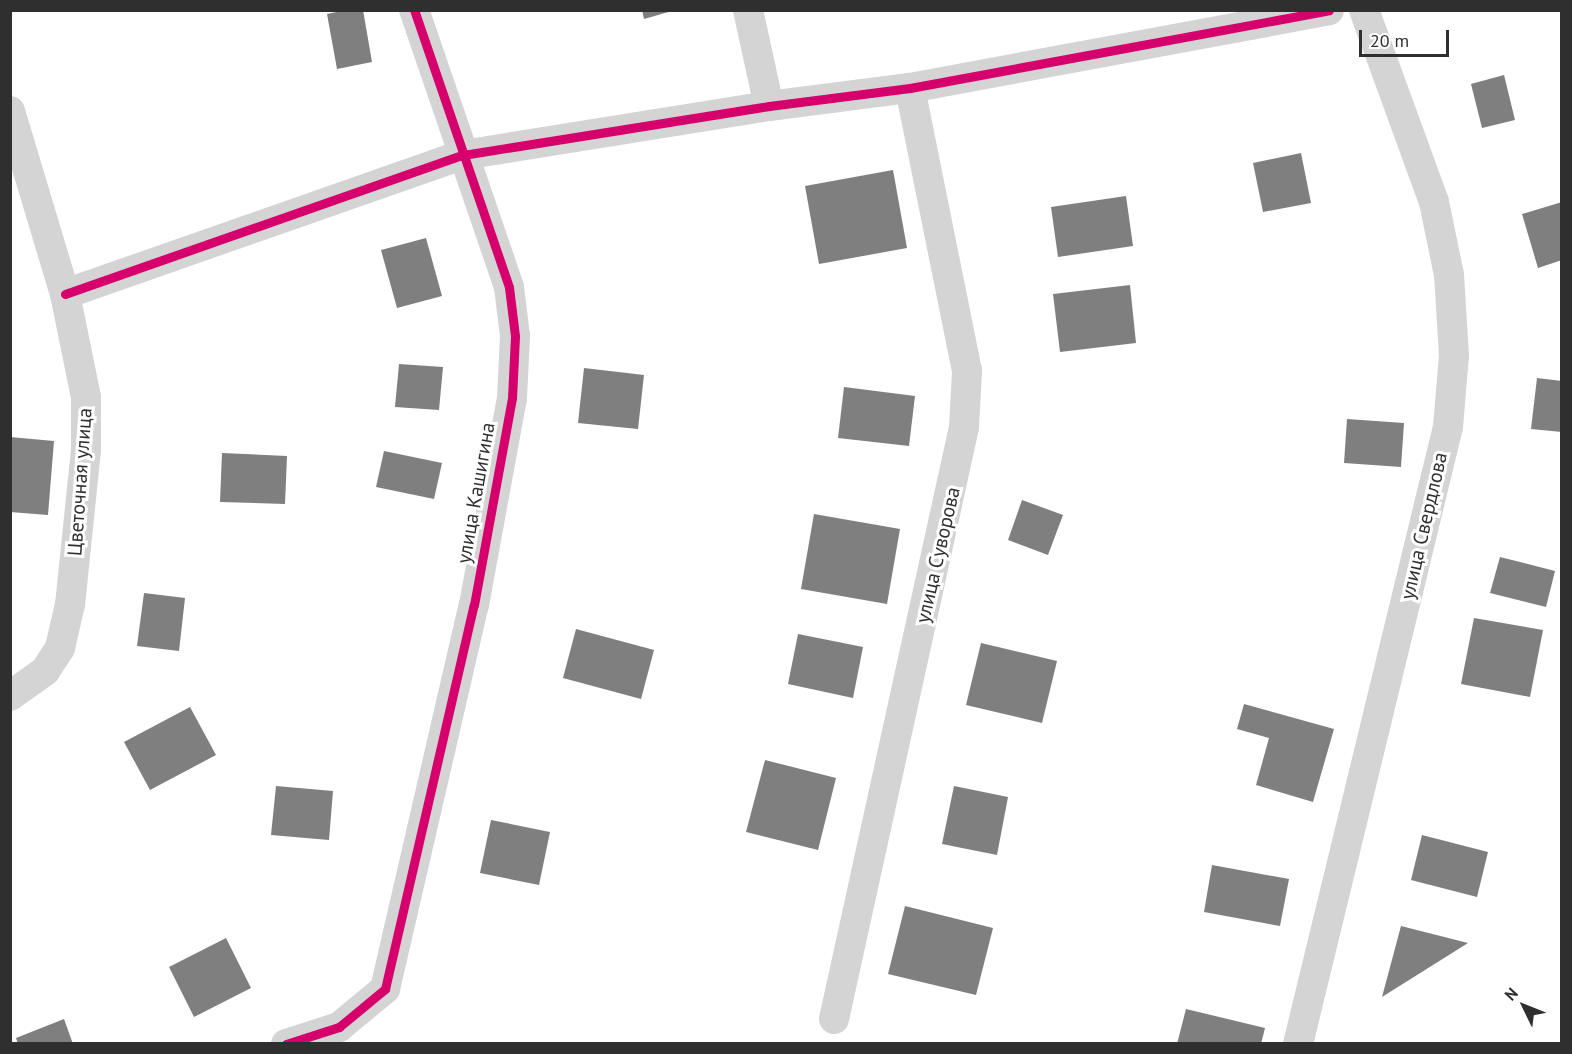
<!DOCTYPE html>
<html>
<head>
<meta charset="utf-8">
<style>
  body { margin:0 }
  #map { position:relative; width:1572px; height:1054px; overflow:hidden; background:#fff; font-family:"PT Sans",sans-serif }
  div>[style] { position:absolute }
  .building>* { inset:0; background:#7f7f7f }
  .minor>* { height:30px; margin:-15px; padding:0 15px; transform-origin:15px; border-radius:15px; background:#d4d4d4 }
  .cycleway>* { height:9px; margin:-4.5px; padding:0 4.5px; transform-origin:4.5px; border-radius:4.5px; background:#d6006c }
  span { translate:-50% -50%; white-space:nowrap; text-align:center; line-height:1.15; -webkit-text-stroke:6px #fff; paint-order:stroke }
  .street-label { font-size:20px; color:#2f2f2f }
  .frame { position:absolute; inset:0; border:12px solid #2f2f2f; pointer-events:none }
  .north { position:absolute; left:1494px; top:976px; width:60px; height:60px; -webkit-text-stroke:4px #fff; paint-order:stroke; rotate:313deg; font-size:16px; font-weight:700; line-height:24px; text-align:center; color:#2f2f2f }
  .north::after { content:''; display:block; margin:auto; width:21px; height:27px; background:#2f2f2f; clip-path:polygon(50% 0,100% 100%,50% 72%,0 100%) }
  .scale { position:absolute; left:1359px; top:30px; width:90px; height:27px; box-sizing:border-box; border:3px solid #2f2f2f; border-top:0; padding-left:8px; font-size:18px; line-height:21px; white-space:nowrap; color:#2f2f2f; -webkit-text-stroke:4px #fff; paint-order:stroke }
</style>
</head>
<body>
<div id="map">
  <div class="building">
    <div style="clip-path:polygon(346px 10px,363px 10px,372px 62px,337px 69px,327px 14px)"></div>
    <div style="clip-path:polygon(642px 10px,672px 10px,672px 11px,644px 19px)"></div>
    <div style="clip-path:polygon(1504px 75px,1515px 120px,1482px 128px,1471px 84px)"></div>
    <div style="clip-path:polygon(1301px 153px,1311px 203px,1263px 212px,1253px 163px)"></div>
    <div style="clip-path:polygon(893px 170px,907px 248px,819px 264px,805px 186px)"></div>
    <div style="clip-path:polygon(1126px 196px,1133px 246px,1058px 257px,1051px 207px)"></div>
    <div style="clip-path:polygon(1562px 202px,1562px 260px,1538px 268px,1522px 214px)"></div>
    <div style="clip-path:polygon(426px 238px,442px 296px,397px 308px,381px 250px)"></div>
    <div style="clip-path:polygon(1130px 285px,1136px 343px,1060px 352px,1053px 294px)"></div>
    <div style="clip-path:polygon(399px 364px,443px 367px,439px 410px,395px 407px)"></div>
    <div style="clip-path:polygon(584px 368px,644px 375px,638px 429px,578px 423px)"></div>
    <div style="clip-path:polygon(1537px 378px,1562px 381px,1562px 432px,1531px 429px)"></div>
    <div style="clip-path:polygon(844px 387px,915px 396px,909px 446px,838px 438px)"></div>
    <div style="clip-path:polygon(1347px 419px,1404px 423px,1401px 467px,1344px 463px)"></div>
    <div style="clip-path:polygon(10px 437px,54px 441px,48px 515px,10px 512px)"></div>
    <div style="clip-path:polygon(384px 451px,442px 463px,434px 499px,376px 487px)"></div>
    <div style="clip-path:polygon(222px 453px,287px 456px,285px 504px,220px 502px)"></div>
    <div style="clip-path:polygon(1022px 500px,1063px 515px,1048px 555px,1008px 540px)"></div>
    <div style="clip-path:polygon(814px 514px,900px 529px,887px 604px,801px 589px)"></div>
    <div style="clip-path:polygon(1500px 557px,1555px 571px,1546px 607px,1490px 593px)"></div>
    <div style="clip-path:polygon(144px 593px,185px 598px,179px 651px,137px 646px)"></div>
    <div style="clip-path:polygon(1474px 618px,1543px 630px,1530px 697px,1461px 684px)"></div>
    <div style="clip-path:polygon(576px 629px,654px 650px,641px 699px,563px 678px)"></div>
    <div style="clip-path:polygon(798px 634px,863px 647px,853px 698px,788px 684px)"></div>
    <div style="clip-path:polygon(981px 643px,1057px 661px,1042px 723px,966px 705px)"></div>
    <div style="clip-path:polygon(1244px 704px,1334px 729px,1313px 802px,1256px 785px,1269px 738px,1237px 729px)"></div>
    <div style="clip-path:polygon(190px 707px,216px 755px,150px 790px,124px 742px)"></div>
    <div style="clip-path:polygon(765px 760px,836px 778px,818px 850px,746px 832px)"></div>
    <div style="clip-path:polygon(276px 786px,333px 791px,329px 840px,271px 835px)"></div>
    <div style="clip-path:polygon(954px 786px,1008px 797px,997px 855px,942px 844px)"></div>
    <div style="clip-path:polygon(491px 820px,550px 832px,539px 885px,480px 873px)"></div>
    <div style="clip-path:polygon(1422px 835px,1488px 852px,1477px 897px,1411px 880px)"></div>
    <div style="clip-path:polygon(1212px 865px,1289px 879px,1280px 926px,1204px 912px)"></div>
    <div style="clip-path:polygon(905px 906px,993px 928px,976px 995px,888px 974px)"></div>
    <div style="clip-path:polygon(1401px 926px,1468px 943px,1382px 997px)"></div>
    <div style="clip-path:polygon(226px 938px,251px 988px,194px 1017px,169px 967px)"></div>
    <div style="clip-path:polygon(1186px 1009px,1265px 1028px,1261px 1044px,1177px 1044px)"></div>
    <div style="clip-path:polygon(64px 1019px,73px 1044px,18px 1044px,16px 1038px)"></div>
  </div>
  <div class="minor">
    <div style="left:748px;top:10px;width:98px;rotate:77.7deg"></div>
    <div style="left:10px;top:111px;width:191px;rotate:73.3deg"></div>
    <div style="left:65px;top:294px;width:105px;rotate:78.5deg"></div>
    <div style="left:86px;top:397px;width:53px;rotate:90deg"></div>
    <div style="left:86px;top:450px;width:155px;rotate:95.9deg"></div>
    <div style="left:70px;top:604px;width:45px;rotate:102.8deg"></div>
    <div style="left:60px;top:648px;width:27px;rotate:123deg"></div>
    <div style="left:45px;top:671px;width:43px;rotate:144.5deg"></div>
    <div style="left:65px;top:294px;width:422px;rotate:-19.3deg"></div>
    <div style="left:463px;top:155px;width:310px;rotate:-9.1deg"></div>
    <div style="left:769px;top:106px;width:142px;rotate:-7.3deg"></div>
    <div style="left:910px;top:88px;width:426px;rotate:-10.5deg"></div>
    <div style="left:834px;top:1019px;width:606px;rotate:-77.61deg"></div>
    <div style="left:964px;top:427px;width:56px;rotate:-86.9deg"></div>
    <div style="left:967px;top:371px;width:289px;rotate:-101.4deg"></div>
    <div style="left:286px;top:1044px;width:56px;rotate:-17.8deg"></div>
    <div style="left:339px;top:1027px;width:60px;rotate:-39.6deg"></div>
    <div style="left:385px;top:989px;width:394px;rotate:-77deg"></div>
    <div style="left:474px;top:605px;width:210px;rotate:-79.6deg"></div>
    <div style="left:512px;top:398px;width:62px;rotate:-87.2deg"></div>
    <div style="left:515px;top:336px;width:49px;rotate:-97deg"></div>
    <div style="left:509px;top:287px;width:293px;rotate:-108.9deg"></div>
    <div style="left:1298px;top:1044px;width:635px;rotate:-76.34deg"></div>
    <div style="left:1448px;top:427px;width:71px;rotate:-85.2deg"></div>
    <div style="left:1454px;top:356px;width:81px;rotate:-93.5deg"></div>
    <div style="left:1449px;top:275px;width:75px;rotate:-101.6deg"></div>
    <div style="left:1434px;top:202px;width:204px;rotate:-110deg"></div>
  </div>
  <div class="cycleway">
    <div style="left:65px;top:294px;width:422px;rotate:-19.3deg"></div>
    <div style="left:463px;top:155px;width:310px;rotate:-9.1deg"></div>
    <div style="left:769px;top:106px;width:142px;rotate:-7.3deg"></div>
    <div style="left:910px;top:88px;width:426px;rotate:-10.5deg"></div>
    <div style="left:286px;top:1044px;width:56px;rotate:-17.8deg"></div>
    <div style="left:339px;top:1027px;width:60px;rotate:-39.6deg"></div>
    <div style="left:385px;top:989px;width:394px;rotate:-77deg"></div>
    <div style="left:474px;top:605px;width:210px;rotate:-79.6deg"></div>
    <div style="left:512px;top:398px;width:62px;rotate:-87.2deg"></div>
    <div style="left:515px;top:336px;width:49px;rotate:-97deg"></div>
    <div style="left:509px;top:287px;width:293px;rotate:-108.9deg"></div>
  </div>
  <div class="street-label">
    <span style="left:80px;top:482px;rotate:-86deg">Цветочная улица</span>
    <span style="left:476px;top:493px;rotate:-80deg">улица Кашигина</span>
    <span style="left:1424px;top:526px;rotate:-77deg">улица Свердлова</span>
    <span style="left:938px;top:555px;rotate:-77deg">улица Суворова</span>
  </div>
  <div class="frame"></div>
  <div class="north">N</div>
  <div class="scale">20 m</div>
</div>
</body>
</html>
